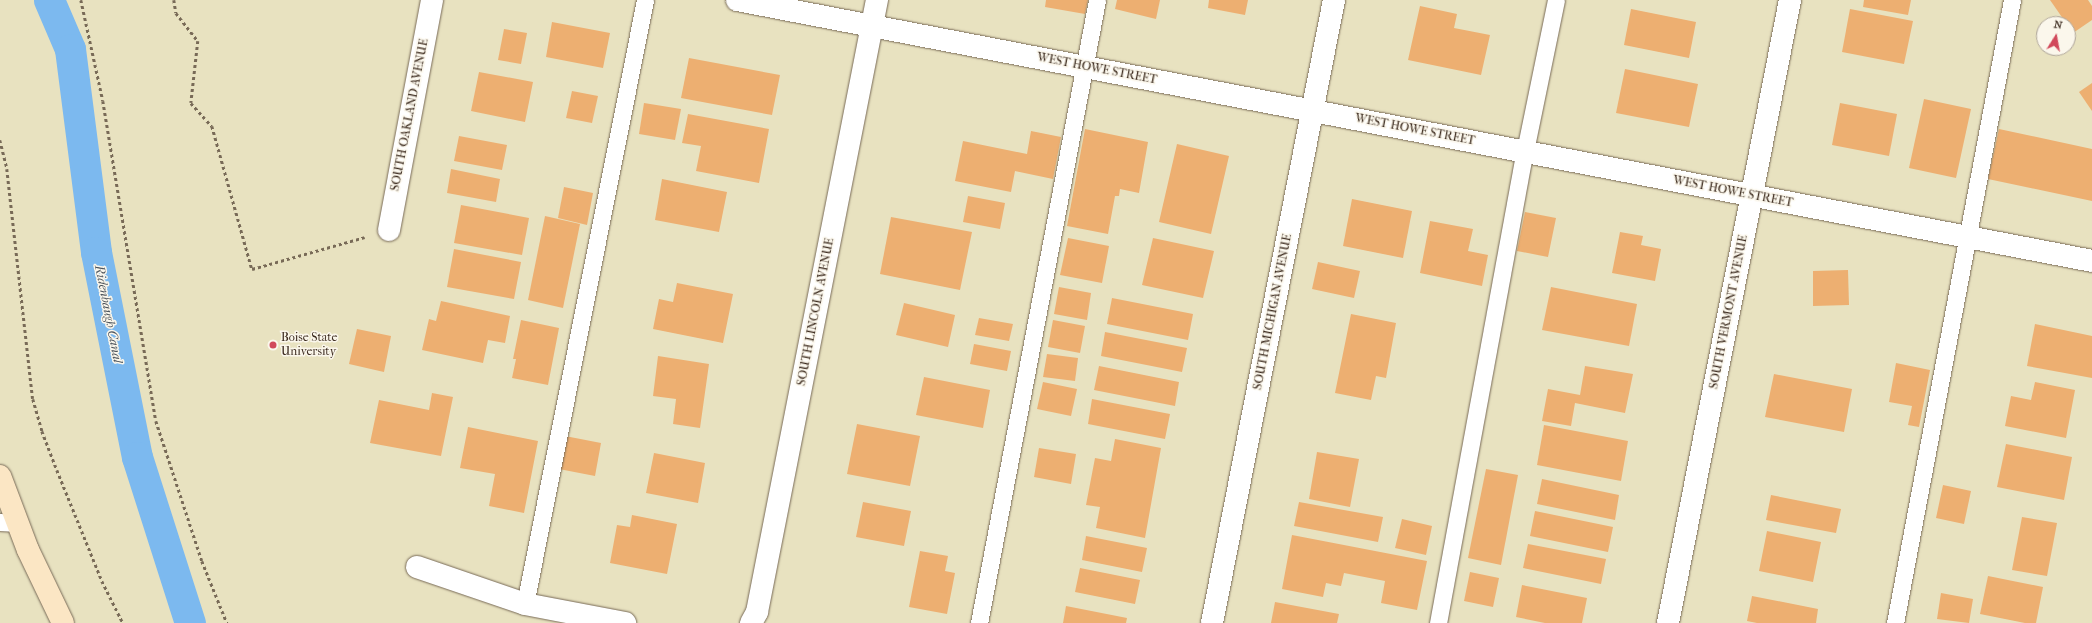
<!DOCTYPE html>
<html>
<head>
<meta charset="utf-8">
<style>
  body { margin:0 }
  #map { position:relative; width:2092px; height:623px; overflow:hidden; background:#e8e2c0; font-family:"IM FELL French Canon",serif }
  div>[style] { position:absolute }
  .canal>* { height:31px; margin:-15.5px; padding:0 15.5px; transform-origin:15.5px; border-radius:15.5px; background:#7cb9ef }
  .building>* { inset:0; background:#edaf71 }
  .path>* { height:2.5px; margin-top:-1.25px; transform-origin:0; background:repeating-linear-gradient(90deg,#786a57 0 3px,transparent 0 6px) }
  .roads { filter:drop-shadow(0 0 1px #786a57) drop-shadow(0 0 1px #786a57) }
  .service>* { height:17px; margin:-8.5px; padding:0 8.5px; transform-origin:8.5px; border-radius:8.5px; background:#fff }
  .minor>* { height:22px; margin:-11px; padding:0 11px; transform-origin:11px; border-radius:11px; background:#fff }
  .secondary>* { height:22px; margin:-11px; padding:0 11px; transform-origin:11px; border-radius:11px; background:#fbe6c4 }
  .dots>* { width:11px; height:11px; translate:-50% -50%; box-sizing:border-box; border:2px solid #fbf7ec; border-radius:50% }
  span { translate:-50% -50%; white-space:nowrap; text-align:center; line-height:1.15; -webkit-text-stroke:3px #fbf7ec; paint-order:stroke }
  .street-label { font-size:12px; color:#3b2a1e }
  .poi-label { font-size:12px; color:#3b2a1e }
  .left { translate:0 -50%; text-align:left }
  .water-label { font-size:13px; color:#4e555d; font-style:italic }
  .north { position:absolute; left:2036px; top:16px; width:40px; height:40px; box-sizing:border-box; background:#fbf7ec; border:1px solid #aea59a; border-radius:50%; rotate:11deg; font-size:11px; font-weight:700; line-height:16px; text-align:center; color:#3b2a1e }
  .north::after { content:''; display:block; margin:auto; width:14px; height:18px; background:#d1495b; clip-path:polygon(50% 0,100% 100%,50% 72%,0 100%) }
</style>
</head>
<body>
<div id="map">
  <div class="canal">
    <div style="left:49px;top:0;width:53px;rotate:66.8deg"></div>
    <div style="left:70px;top:49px;width:205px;rotate:82.7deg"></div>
    <div style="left:96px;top:252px;width:209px;rotate:78.7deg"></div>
    <div style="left:137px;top:457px;width:174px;rotate:72.3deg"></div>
  </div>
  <div class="building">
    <div style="clip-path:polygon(1046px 0,1088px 0,1085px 14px,1045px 7px)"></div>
    <div style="clip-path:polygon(1117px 0,1160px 0,1156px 19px,1115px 9px)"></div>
    <div style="clip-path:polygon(1209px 0,1248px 0,1245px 15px,1208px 8px)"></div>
    <div style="clip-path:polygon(1864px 0,1911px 0,1908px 15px,1863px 7px)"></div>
    <div style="clip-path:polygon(2050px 0,2088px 0,2092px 6px,2092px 20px,2073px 33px)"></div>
    <div style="clip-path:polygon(1420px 6px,1457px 14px,1454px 28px,1490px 35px,1481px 75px,1408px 60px)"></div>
    <div style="clip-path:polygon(1631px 9px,1696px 22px,1689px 58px,1624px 45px)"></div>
    <div style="clip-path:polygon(1850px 9px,1913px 21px,1904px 64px,1842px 52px)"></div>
    <div style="clip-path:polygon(552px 22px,610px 33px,603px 68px,546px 57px)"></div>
    <div style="clip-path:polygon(504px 29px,527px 33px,521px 64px,498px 60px)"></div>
    <div style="clip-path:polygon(689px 58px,780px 75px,772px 115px,681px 98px)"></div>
    <div style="clip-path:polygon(1625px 69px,1698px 84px,1689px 127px,1616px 113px)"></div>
    <div style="clip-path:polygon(479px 72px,533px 82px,525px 122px,471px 111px)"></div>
    <div style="clip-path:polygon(2092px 83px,2092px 111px,2079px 92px)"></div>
    <div style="clip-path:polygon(572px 91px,598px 96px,592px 123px,566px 118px)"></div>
    <div style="clip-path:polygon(1924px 99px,1971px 109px,1956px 178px,1909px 168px)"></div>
    <div style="clip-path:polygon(644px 103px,681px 109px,675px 140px,639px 134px)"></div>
    <div style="clip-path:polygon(1840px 103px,1897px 114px,1889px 156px,1832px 145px)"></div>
    <div style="clip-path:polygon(688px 114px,769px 129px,759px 183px,696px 171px,701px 146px,682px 143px)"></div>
    <div style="clip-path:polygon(1085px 129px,1148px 142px,1139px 193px,1120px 189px,1119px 196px,1115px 196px,1108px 234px,1067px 226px)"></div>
    <div style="clip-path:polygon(1999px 129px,2092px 149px,2092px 201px,1988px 179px)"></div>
    <div style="clip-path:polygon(1031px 131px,1061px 137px,1053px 179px,1015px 171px,1011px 192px,955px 181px,963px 141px,1027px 154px)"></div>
    <div style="clip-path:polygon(459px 136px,507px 145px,502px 170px,454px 161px)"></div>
    <div style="clip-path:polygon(1177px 144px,1229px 156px,1211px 234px,1159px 222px)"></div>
    <div style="clip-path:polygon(451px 169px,500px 179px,496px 202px,447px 193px)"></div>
    <div style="clip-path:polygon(662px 179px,727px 192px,719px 232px,655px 220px)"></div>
    <div style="clip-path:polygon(564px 187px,593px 193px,587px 225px,558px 218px)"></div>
    <div style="clip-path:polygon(968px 196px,1005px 203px,1000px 229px,963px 222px)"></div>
    <div style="clip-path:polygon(1352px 199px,1412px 211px,1403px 258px,1343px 246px)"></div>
    <div style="clip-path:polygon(461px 205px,529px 218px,522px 255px,454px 243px)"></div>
    <div style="clip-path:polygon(1525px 212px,1556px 218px,1548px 257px,1517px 251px)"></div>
    <div style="clip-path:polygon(545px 216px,580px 224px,563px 308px,528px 300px)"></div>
    <div style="clip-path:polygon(891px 217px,972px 232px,960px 290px,880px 274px)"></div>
    <div style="clip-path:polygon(1430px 221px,1473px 229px,1468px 251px,1488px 255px,1482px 286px,1420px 273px)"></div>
    <div style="clip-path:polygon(1620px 232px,1643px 236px,1641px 245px,1661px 249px,1655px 281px,1612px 273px)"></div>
    <div style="clip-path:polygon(1068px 238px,1109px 246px,1102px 283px,1060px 275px)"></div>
    <div style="clip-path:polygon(1153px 238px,1214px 251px,1203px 298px,1142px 285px)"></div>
    <div style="clip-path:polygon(454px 249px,521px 262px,514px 299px,447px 287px)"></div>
    <div style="clip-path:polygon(1318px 262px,1360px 271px,1354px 298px,1312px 289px)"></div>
    <div style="clip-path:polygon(1848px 270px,1849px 305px,1813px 306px,1813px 271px)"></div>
    <div style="clip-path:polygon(677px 283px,733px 294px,723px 343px,653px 329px,659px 299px,673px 302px)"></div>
    <div style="clip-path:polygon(1059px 287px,1091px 293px,1087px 320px,1054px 314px)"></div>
    <div style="clip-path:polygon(1551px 287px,1637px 304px,1629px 346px,1542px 330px)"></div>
    <div style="clip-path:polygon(1112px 298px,1193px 314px,1188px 340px,1107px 324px)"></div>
    <div style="clip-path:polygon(441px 301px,510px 316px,505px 343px,488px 340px,483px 363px,422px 350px,429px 319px,436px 321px)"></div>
    <div style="clip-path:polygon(904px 303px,955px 315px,948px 347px,896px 335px)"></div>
    <div style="clip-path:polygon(1351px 314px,1396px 323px,1386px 378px,1376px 376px,1371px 400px,1335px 393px)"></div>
    <div style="clip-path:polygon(979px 318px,1013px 324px,1009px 341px,975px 335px)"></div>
    <div style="clip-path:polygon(521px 320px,559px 328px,548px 385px,512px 378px,516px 359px,513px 359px)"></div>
    <div style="clip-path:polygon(1053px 320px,1085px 326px,1080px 353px,1048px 347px)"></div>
    <div style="clip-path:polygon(2035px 324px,2092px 336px,2092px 378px,2027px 366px)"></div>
    <div style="clip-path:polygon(357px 329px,391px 336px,384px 372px,349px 364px)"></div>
    <div style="clip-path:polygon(1105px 332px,1187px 348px,1182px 372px,1101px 356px)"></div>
    <div style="clip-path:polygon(974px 344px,1011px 351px,1007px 371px,970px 364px)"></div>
    <div style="clip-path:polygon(1047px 354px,1078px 358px,1075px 381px,1043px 377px)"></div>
    <div style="clip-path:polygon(658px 356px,709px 364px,700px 428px,673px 424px,676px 399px,653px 396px)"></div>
    <div style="clip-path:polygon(1896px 363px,1930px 370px,1919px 427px,1908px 425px,1912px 406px,1889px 402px)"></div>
    <div style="clip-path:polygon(1099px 366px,1179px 382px,1175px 406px,1094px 390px)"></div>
    <div style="clip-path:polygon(1585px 366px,1633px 374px,1625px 413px,1575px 403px,1571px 426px,1542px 421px,1548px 389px,1580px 395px)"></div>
    <div style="clip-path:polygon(1774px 374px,1852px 389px,1844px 432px,1765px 417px)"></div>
    <div style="clip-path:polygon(924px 377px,990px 390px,983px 428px,916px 415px)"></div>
    <div style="clip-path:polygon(1043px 382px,1077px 389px,1071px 416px,1037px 409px)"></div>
    <div style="clip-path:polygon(2035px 382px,2075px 390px,2066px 438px,2005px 426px,2011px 396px,2031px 400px)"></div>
    <div style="clip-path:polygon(432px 393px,453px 397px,441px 456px,370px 443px,379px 400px,429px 410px)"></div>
    <div style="clip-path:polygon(1092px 399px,1170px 414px,1165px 439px,1088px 424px)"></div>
    <div style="clip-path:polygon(857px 424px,920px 436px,910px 486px,847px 474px)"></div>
    <div style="clip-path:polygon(1544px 425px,1628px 441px,1621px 481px,1537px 465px)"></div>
    <div style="clip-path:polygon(468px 427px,538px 441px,524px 513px,489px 506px,495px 474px,460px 468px)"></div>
    <div style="clip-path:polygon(565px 436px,601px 443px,595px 476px,559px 469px)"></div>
    <div style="clip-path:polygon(1115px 439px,1161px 448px,1145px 538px,1096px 528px,1100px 507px,1086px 505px,1095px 458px,1111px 461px)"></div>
    <div style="clip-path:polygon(2006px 444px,2072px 457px,2064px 500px,1997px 487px)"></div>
    <div style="clip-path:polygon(1039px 448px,1076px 454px,1071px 484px,1034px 477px)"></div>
    <div style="clip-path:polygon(1317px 452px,1359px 459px,1350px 507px,1309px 499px)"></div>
    <div style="clip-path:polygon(654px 453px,705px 463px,698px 503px,646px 493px)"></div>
    <div style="clip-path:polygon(1486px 469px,1518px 475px,1501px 565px,1468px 558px)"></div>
    <div style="clip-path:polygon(1542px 479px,1619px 495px,1615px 520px,1537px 504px)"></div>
    <div style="clip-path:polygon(1943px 485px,1971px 491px,1964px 524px,1936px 518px)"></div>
    <div style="clip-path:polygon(1771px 495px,1841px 509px,1836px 533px,1766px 520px)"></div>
    <div style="clip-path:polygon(863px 502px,911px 511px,904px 546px,856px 537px)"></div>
    <div style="clip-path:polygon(1299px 502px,1383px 517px,1378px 542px,1294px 526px)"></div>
    <div style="clip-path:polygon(1535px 511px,1613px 527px,1608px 552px,1530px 536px)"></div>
    <div style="clip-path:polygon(632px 515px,677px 524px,667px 574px,610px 563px,617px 525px,630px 527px)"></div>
    <div style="clip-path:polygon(2022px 517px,2057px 523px,2047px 576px,2012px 570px)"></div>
    <div style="clip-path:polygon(1402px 519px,1432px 526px,1426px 555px,1395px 548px)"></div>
    <div style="clip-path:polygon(1767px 531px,1821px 542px,1813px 582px,1759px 571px)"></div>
    <div style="clip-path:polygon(1292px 535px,1427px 561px,1417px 610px,1381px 603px,1385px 581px,1344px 573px,1341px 586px,1326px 583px,1323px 597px,1282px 589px)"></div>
    <div style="clip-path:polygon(1086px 536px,1147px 548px,1142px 572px,1082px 560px)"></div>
    <div style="clip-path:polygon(1528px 544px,1606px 559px,1601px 584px,1523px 568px)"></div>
    <div style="clip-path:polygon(920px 551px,948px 556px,945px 571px,955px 573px,947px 614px,909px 607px)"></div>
    <div style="clip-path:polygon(1080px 568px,1140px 580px,1135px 604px,1075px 592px)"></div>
    <div style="clip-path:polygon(1470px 572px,1499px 578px,1493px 607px,1464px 601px)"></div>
    <div style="clip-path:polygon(1988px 576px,2043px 587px,2036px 623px,2025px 623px,1980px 614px)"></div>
    <div style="clip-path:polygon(1522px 585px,1587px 598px,1582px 623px,1545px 623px,1516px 617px)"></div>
    <div style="clip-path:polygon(1941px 593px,1973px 599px,1969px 623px,1937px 619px)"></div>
    <div style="clip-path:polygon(1752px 596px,1818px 609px,1816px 623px,1757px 623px,1747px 621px)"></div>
    <div style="clip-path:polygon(1275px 602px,1339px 614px,1337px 623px,1271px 623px)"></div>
    <div style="clip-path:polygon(1066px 606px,1127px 618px,1126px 623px,1063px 623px)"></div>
  </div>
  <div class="path">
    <div style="left:81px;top:0;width:103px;rotate:77.7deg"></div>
    <div style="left:103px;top:101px;width:324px;rotate:80.6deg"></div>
    <div style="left:156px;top:421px;width:147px;rotate:71.8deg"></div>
    <div style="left:202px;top:561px;width:67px;rotate:68deg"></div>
    <div style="left:174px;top:0;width:13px;rotate:81deg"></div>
    <div style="left:176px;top:13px;width:36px;rotate:52deg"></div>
    <div style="left:198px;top:41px;width:62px;rotate:96.4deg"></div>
    <div style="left:191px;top:103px;width:31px;rotate:48deg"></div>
    <div style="left:212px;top:126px;width:148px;rotate:74.4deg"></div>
    <div style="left:252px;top:269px;width:117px;rotate:-15.8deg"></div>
    <div style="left:0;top:140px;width:30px;rotate:76deg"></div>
    <div style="left:7px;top:169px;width:231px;rotate:83.6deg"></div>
    <div style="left:33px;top:399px;width:33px;rotate:74deg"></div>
    <div style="left:42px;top:431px;width:42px;rotate:69deg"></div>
    <div style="left:57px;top:470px;width:120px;rotate:67.9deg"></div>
    <div style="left:102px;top:581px;width:47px;rotate:63.4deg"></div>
  </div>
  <div class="roads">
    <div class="service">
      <div style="left:0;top:522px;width:18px;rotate:3deg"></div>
      <div style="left:525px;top:604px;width:616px;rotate:-78.76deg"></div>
      <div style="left:979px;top:623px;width:634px;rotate:-79.27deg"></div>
      <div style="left:1438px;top:623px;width:480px;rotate:-79.6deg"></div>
      <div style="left:1525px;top:151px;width:154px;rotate:-78.4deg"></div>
      <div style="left:1895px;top:623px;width:634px;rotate:-79.36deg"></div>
    </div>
    <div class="minor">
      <div style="left:737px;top:0;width:1380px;rotate:10.9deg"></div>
      <div style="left:389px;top:230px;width:234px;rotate:-79.4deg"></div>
      <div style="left:417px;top:567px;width:114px;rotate:18.9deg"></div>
      <div style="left:525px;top:604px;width:102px;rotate:10.8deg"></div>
      <div style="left:751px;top:623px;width:13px;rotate:-61deg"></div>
      <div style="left:757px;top:612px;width:624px;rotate:-78.91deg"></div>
      <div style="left:1212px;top:623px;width:635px;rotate:-78.92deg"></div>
      <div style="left:1668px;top:623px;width:635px;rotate:-78.92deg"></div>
    </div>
    <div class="secondary">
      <div style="left:0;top:476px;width:79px;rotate:69.3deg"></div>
      <div style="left:28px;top:550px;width:81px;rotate:64.4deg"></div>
    </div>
  </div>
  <div class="dots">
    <div style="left:273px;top:345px;background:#d1495b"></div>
  </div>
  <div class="street-label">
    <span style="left:1097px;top:69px;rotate:11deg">WEST HOWE STREET</span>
    <span style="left:410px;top:115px;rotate:-79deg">SOUTH OAKLAND AVENUE</span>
    <span style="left:1415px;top:130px;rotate:11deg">WEST HOWE STREET</span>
    <span style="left:1733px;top:192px;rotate:11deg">WEST HOWE STREET</span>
    <span style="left:816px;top:312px;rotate:-79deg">SOUTH LINCOLN AVENUE</span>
    <span style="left:1273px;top:312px;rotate:-79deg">SOUTH MICHIGAN AVENUE</span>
    <span style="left:1729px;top:312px;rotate:-79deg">SOUTH VERMONT AVENUE</span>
  </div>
  <div class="poi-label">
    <span class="left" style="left:281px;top:345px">Boise State<br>University</span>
  </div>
  <div class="water-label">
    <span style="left:108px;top:314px;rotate:79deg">Ridenbaugh Canal</span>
  </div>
  <div class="north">N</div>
</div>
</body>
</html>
